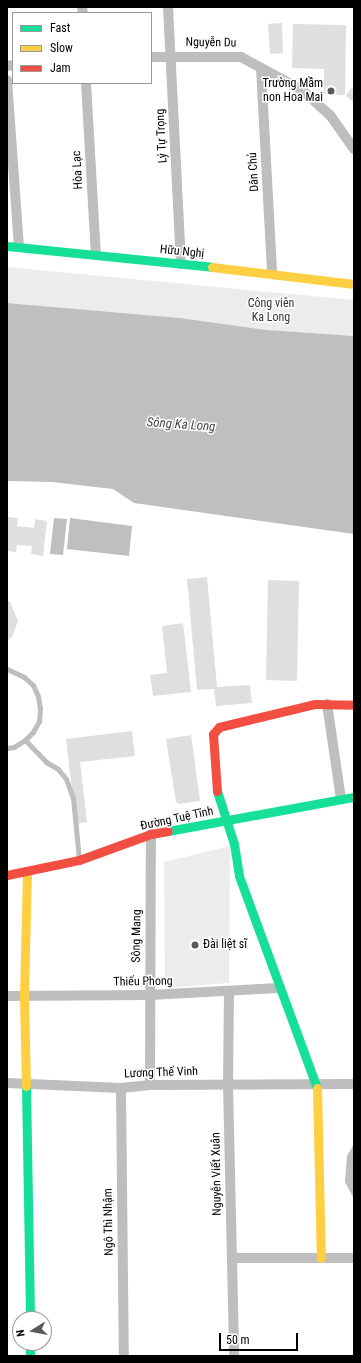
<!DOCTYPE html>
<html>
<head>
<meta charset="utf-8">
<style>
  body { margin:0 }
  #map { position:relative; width:361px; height:1363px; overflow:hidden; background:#fff; font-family:"Roboto Condensed",sans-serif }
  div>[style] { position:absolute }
  .green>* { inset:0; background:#ececec }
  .water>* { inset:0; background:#bfbfbf }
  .building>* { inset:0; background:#dfdfdf }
  .lane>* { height:5px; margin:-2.5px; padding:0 2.5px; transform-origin:2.5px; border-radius:2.5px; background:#bebebe }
  .street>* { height:10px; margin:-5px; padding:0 5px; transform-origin:5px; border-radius:5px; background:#bebebe }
  .fast>* { height:9px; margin:-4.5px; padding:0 4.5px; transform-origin:4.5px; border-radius:4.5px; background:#16e098 }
  .slow>* { height:9px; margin:-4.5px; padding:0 4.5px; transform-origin:4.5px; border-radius:4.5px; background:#ffcf43 }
  .jam>* { height:9px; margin:-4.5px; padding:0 4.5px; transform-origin:4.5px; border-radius:4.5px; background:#f24e42 }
  .dots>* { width:11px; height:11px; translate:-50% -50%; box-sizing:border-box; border:2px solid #fff; border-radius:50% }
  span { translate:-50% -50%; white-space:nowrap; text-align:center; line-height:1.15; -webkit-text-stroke:3px #fff; paint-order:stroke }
  .street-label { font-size:12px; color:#000 }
  .poi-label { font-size:12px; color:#000 }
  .right { translate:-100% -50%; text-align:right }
  .left { translate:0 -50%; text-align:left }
  .park-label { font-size:12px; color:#333 }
  .water-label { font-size:13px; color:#444; font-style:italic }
  .frame { position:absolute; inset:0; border:8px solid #000; pointer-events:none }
  .legend { position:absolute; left:12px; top:12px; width:140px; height:72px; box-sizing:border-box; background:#fff; border:1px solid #999; margin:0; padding:5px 7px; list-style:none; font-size:12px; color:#000 }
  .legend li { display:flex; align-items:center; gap:8px; height:20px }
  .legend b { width:20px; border:1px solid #999 }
  .north { position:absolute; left:12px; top:1311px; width:40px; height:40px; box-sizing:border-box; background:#fff; border:1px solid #999; border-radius:50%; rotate:259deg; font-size:11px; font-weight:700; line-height:16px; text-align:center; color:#000 }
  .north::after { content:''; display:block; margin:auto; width:14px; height:18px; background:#595959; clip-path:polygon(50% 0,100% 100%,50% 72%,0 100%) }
  .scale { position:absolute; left:219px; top:1333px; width:79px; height:18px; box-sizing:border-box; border:2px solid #000; border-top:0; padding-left:5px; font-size:12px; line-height:14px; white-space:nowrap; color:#000; -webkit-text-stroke:3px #fff; paint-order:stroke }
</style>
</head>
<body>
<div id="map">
  <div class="green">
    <div style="clip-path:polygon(7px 267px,354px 300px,354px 336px,267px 330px,180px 318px,7px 303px)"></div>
    <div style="clip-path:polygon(230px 846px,229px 983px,165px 988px,164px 862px)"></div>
  </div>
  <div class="water">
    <div style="clip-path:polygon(7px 303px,180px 318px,267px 330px,354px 336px,354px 534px,134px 503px,113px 489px,52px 482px,7px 481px)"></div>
    <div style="clip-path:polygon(54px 518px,67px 519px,63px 555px,50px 554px)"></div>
    <div style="clip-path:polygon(70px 518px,132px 526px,129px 556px,67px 549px)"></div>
    <div style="clip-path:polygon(354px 1144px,354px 1199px,345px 1182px,347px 1156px)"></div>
  </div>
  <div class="building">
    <div style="clip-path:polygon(282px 23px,283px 53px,270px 54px,268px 24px)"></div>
    <div style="clip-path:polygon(293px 24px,346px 25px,345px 95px,324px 94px,324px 69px,292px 68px)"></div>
    <div style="clip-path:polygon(351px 88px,354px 90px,354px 102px,346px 96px)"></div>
    <div style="clip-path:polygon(7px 517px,18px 518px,17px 526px,34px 528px,35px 519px,47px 521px,43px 556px,31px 554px,32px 546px,17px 545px,16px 552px,7px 551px)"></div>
    <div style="clip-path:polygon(207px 577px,217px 687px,250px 685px,252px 703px,216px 706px,214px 689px,197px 690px,187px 579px)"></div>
    <div style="clip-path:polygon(268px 580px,299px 581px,297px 681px,266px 680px)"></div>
    <div style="clip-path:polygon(7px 600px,10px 602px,18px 621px,12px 637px,7px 641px)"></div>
    <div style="clip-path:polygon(183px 623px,191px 692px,153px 696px,150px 675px,167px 673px,162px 626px)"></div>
    <div style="clip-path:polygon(132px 731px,135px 756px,80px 762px,87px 822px,76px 824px,66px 739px)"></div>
    <div style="clip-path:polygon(191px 735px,200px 801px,179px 804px,176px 802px,166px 739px)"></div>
  </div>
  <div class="lane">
    <div style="left:7px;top:669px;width:19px;rotate:25deg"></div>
    <div style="left:24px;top:677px;width:12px;rotate:42deg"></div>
    <div style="left:33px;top:685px;width:12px;rotate:66deg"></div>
    <div style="left:38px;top:696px;width:12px;rotate:81deg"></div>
    <div style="left:40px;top:708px;width:13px;rotate:94deg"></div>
    <div style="left:39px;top:721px;width:13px;rotate:119deg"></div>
    <div style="left:33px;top:732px;width:11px;rotate:135deg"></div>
    <div style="left:25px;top:740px;width:13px;rotate:148deg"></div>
    <div style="left:14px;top:747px;width:7px;rotate:172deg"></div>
    <div style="left:25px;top:740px;width:30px;rotate:46deg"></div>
    <div style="left:46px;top:762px;width:14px;rotate:30deg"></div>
    <div style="left:58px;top:769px;width:13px;rotate:51deg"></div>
    <div style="left:66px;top:779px;width:20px;rotate:70deg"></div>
    <div style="left:73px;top:798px;width:61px;rotate:84.4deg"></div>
  </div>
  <div class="street">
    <div style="left:82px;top:7px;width:6px;rotate:81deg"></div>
    <div style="left:168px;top:7px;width:257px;rotate:87.1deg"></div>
    <div style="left:151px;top:57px;width:90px"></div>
    <div style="left:241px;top:57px;width:69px;rotate:28.4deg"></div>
    <div style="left:302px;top:90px;width:38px;rotate:42deg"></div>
    <div style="left:330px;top:115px;width:42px;rotate:54.8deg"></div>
    <div style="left:7px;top:66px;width:6px;rotate:-9deg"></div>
    <div style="left:261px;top:68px;width:205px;rotate:86.9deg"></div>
    <div style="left:7px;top:80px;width:167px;rotate:85.9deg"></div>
    <div style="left:86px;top:83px;width:172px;rotate:86.7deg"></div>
    <div style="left:327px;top:704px;width:96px;rotate:81.6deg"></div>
    <div style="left:229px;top:992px;width:92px;rotate:90.6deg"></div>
    <div style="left:228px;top:1084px;width:272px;rotate:88.7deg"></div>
    <div style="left:7px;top:996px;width:143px;rotate:-0.4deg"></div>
    <div style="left:150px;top:995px;width:130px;rotate:-3.1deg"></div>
    <div style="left:7px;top:1083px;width:114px;rotate:2.5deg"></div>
    <div style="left:121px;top:1088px;width:29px;rotate:-6deg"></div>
    <div style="left:150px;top:1085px;width:204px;rotate:-0.3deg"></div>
    <div style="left:150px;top:1085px;width:251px;rotate:-89.8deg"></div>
    <div style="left:121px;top:1088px;width:268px;rotate:89.4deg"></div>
    <div style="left:232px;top:1258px;width:122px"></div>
  </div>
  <div class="fast">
    <div style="left:7px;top:246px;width:206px;rotate:5.8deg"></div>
    <div style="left:217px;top:791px;width:56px;rotate:72.2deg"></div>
    <div style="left:234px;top:844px;width:32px;rotate:81deg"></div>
    <div style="left:239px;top:876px;width:226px;rotate:69.8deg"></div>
    <div style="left:168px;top:831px;width:189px;rotate:-10.4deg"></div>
    <div style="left:26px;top:1086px;width:233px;rotate:89deg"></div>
    <div style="left:30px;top:1343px;width:13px;rotate:90deg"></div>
  </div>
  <div class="slow">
    <div style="left:212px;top:267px;width:143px;rotate:6.8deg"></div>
    <div style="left:26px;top:1086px;width:91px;rotate:-91.3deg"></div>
    <div style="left:24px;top:995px;width:124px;rotate:-88.6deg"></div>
    <div style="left:317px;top:1088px;width:170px;rotate:88.7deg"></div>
  </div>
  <div class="jam">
    <div style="left:217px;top:791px;width:57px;rotate:-94deg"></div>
    <div style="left:213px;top:734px;width:9px;rotate:-49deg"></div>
    <div style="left:219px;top:727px;width:99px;rotate:-13.5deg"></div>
    <div style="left:315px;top:704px;width:39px;rotate:1deg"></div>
    <div style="left:7px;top:875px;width:74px;rotate:-11.8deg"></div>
    <div style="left:79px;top:860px;width:77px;rotate:-19.9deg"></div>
    <div style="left:151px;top:834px;width:17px;rotate:-10deg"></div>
  </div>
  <div class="dots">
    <div style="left:331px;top:91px;background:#595959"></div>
    <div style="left:195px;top:945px;background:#595959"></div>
  </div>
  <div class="street-label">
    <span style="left:211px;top:43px;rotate:1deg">Nguyễn Du</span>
    <span style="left:162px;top:136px;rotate:-93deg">Lý Tự Trọng</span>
    <span style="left:78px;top:170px;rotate:-93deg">Hòa Lạc</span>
    <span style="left:254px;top:172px;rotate:-93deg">Dân Chủ</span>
    <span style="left:182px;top:252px;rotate:6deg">Hữu Nghị</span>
    <span style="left:177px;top:819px;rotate:-12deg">Đường Tuệ Tĩnh</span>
    <span style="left:137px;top:936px;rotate:-89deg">Sông Mang</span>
    <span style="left:143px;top:982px;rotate:-1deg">Thiếu Phong</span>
    <span style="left:161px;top:1073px;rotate:-2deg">Lương Thế Vinh</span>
    <span style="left:217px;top:1174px;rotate:-91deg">Nguyễn Viết Xuân</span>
    <span style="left:109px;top:1222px;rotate:-91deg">Ngô Thì Nhậm</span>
  </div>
  <div class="poi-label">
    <span class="right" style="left:323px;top:91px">Trường Mầm<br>non Hoa Mai</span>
    <span class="left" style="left:203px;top:945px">Đài liệt sĩ</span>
  </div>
  <div class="park-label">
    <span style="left:271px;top:311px">Công viên<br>Ka Long</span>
  </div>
  <div class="water-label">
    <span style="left:181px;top:425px;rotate:4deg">Sông Ka Long</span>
  </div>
  <div class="frame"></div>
  <ul class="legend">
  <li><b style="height:5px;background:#16e098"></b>Fast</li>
  <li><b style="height:5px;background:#ffcf43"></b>Slow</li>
  <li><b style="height:5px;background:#f24e42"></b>Jam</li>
  </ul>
  <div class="north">N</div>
  <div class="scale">50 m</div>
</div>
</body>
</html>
